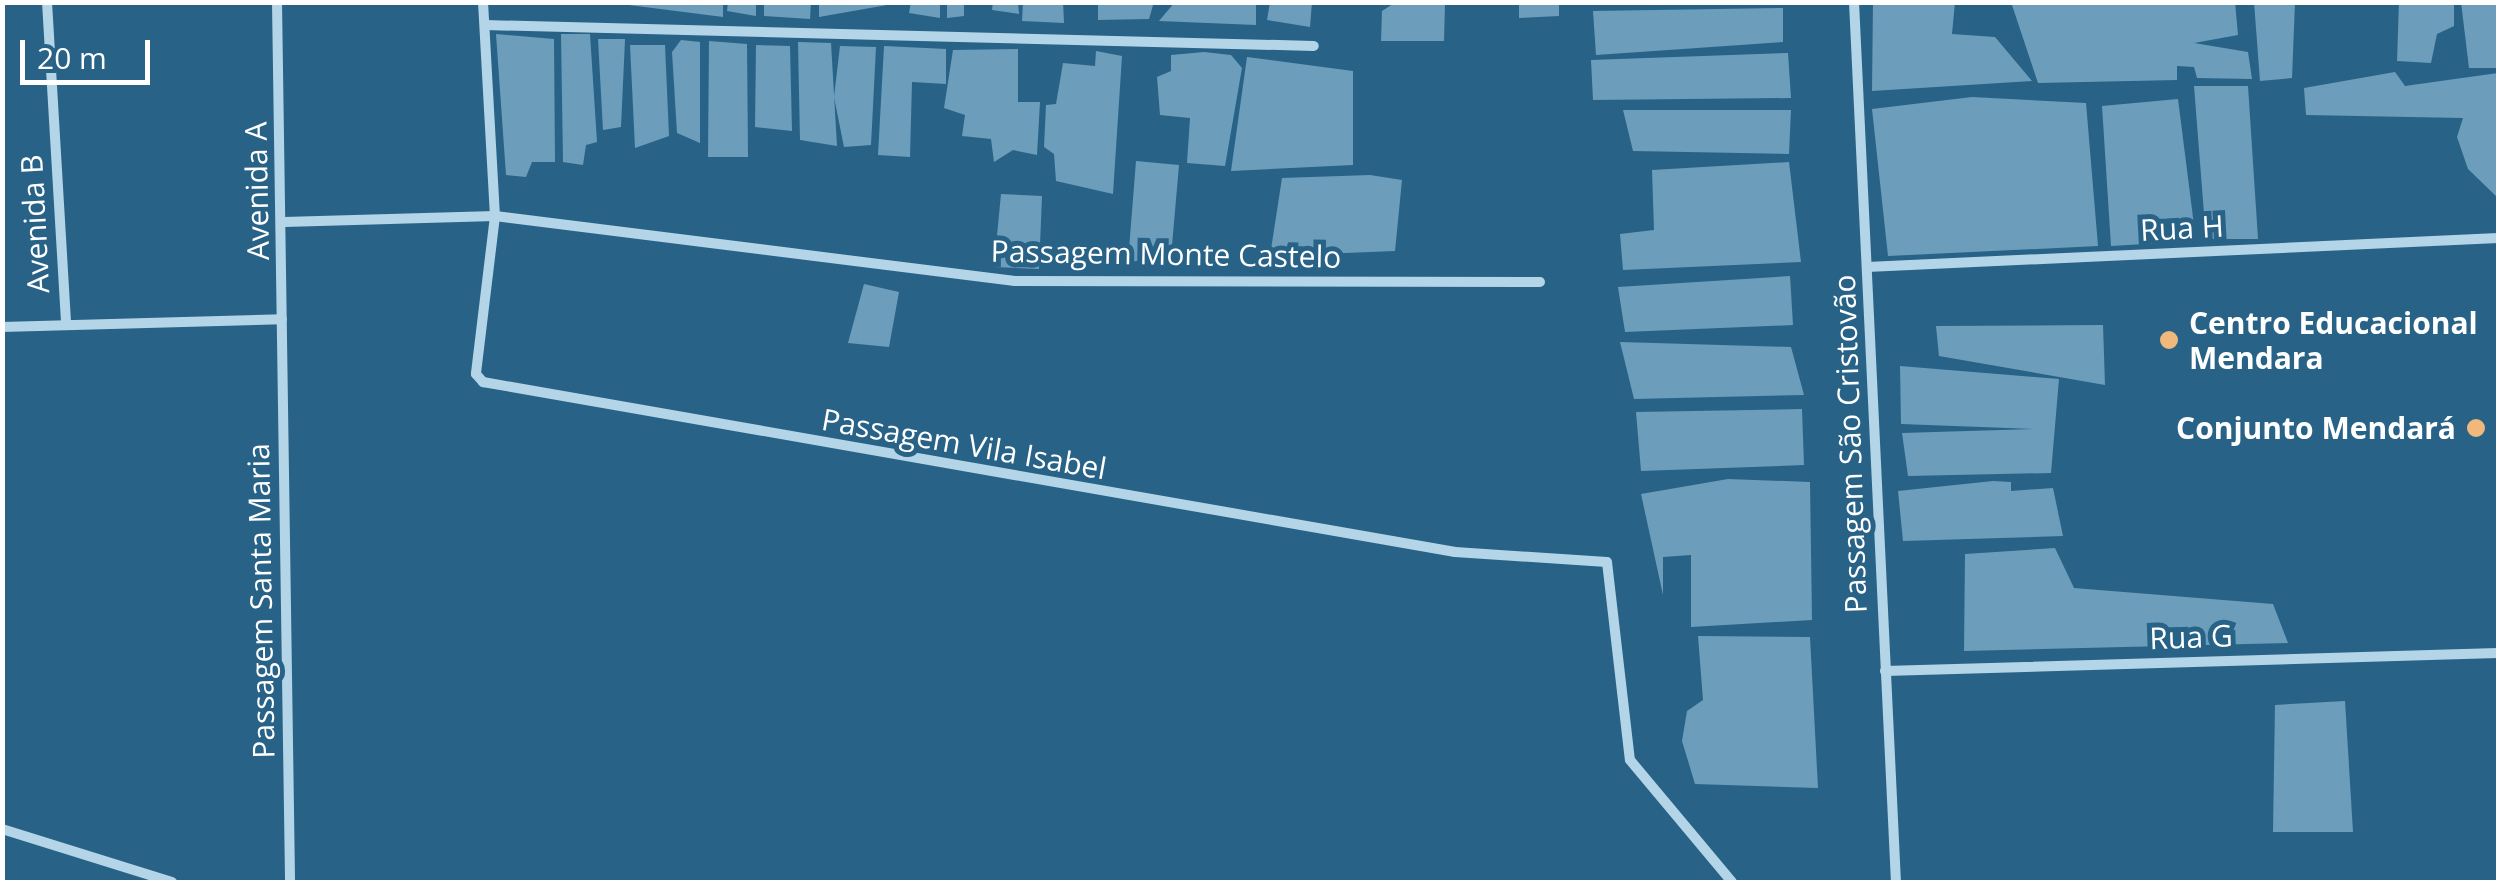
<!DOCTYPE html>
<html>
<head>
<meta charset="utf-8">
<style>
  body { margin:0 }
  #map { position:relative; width:2501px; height:885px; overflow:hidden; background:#286387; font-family:"Open Sans",sans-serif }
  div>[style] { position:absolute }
  .building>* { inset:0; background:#6c9ebb }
  .street>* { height:10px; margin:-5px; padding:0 5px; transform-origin:5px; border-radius:5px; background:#b4d5e8 }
  .dots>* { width:28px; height:28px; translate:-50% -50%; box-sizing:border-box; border:5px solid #286387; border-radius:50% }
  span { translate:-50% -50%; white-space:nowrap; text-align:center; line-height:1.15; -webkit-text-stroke:10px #286387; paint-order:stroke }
  .street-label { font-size:30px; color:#fff }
  .poi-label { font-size:30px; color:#fff; font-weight:700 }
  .left { translate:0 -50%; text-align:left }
  .right { translate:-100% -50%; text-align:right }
  .frame { position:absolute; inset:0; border:5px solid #fff; pointer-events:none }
  .scale { position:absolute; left:20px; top:40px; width:130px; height:45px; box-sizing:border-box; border:5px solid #fff; border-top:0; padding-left:12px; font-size:30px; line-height:35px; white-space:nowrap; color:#fff; -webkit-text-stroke:8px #286387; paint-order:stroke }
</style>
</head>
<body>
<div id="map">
  <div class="building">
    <div style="clip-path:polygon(630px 2px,723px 2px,723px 17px,629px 5px)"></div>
    <div style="clip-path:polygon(728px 2px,756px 2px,756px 16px,727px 11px)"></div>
    <div style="clip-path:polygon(764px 2px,811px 2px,810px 19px,764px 16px)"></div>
    <div style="clip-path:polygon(819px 2px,904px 2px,819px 17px)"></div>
    <div style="clip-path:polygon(911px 2px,940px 2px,940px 18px,909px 13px)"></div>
    <div style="clip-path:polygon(947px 2px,964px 2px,964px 16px,947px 18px)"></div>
    <div style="clip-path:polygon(993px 2px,1018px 2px,1019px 14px,992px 10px)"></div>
    <div style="clip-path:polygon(1023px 2px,1063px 2px,1064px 23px,1022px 21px)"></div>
    <div style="clip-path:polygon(1098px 2px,1154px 2px,1149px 19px,1098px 20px)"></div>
    <div style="clip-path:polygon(1175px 2px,1256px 2px,1256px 25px,1159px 21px)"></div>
    <div style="clip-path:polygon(1270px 2px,1312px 2px,1310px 27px,1267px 20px)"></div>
    <div style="clip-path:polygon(1396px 2px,1445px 4px,1444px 41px,1381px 41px,1382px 11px)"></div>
    <div style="clip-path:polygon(1519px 2px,1559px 2px,1559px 16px,1519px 18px)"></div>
    <div style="clip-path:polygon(1873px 2px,1955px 2px,1952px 34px,1995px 37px,2032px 81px,1872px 91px)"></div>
    <div style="clip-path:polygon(2011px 2px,2235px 2px,2238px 35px,2194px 43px,2248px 52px,2252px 79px,2197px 78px,2194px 67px,2177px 66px,2177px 80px,2038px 83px)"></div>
    <div style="clip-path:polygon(2254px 2px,2295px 2px,2292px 78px,2260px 81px)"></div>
    <div style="clip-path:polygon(2399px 2px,2454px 2px,2454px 26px,2437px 34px,2431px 63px,2397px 61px)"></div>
    <div style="clip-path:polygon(2461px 2px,2498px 2px,2498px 68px,2469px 68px)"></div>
    <div style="clip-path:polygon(1783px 8px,1783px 42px,1596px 55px,1593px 11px)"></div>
    <div style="clip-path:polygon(496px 34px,554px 39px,555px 162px,532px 162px,526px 177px,506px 175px)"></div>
    <div style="clip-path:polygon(561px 34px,590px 34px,597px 142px,586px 145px,583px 165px,563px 162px)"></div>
    <div style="clip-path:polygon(598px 39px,625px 39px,621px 127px,603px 130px)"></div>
    <div style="clip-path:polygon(681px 40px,700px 42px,700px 143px,677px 133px,672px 52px)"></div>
    <div style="clip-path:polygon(709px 41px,747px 44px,748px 157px,708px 157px)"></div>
    <div style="clip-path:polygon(798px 42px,831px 43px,837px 146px,800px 140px)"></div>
    <div style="clip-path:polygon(630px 45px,665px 45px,669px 136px,635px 148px)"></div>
    <div style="clip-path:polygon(756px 45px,790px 46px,792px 131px,755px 127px)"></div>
    <div style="clip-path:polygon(840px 46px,876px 47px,871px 145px,844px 147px,834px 97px)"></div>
    <div style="clip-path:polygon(884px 46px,946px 49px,946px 84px,912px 82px,910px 157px,878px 155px)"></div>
    <div style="clip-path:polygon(1018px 49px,1018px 102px,1040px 102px,1037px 155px,1013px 150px,994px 162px,991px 139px,962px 136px,965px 115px,944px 108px,953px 50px)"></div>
    <div style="clip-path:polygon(1096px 51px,1122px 56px,1113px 194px,1056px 181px,1054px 154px,1044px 147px,1046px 105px,1056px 104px,1063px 63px,1095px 66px)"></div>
    <div style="clip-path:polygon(1204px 52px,1231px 55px,1242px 68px,1225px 166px,1187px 163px,1190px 118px,1160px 115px,1157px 77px,1171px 71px,1171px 55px)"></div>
    <div style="clip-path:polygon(1788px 53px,1791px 98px,1593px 100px,1591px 60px)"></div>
    <div style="clip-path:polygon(1247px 57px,1353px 71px,1353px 165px,1231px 171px)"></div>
    <div style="clip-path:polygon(2395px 72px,2405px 86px,2498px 73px,2498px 198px,2468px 169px,2457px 137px,2463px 118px,2306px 115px,2304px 88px)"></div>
    <div style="clip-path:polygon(2194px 86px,2248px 86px,2258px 239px,2206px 239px)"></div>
    <div style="clip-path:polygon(1972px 97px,2086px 103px,2098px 246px,1888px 256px,1872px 109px)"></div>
    <div style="clip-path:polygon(2178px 99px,2196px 241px,2111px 246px,2102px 106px)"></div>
    <div style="clip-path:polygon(1623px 110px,1791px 110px,1789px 154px,1633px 151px)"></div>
    <div style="clip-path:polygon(1136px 161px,1179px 165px,1171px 257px,1128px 262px)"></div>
    <div style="clip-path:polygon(1789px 162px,1801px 262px,1623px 270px,1620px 234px,1654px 230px,1652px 170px)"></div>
    <div style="clip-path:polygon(1370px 175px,1402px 180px,1395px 251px,1270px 256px,1282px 178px)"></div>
    <div style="clip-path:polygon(1001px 194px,1042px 196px,1039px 269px,994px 267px)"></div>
    <div style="clip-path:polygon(1790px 276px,1793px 325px,1625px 332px,1618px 287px)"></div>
    <div style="clip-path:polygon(864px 284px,899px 292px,889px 347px,848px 343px)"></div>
    <div style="clip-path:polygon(2103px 325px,2105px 385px,1939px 356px,1936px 326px)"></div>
    <div style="clip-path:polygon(1620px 342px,1791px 347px,1804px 395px,1634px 399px)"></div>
    <div style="clip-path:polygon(1900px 366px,2059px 379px,2051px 473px,1908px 476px,1902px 433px,2034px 429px,1901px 424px)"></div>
    <div style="clip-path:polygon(1802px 409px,1804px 465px,1641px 471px,1636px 412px)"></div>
    <div style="clip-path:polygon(1728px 479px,1810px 482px,1812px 620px,1691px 627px,1691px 555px,1663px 557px,1663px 595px,1641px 494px)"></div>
    <div style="clip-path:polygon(1993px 481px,2011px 482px,2011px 491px,2053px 488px,2063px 536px,1903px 541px,1898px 491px)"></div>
    <div style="clip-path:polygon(2055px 548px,2074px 588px,2273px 604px,2288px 643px,1964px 651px,1965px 554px)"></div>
    <div style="clip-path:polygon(1698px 636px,1810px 637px,1818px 788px,1695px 784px,1682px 741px,1687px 711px,1703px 700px)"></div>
    <div style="clip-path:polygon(2345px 701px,2353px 832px,2273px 832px,2275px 705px)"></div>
  </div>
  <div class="street">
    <div style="left:47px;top:2px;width:322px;rotate:86.6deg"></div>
    <div style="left:277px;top:2px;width:880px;rotate:89.15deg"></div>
    <div style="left:483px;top:2px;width:214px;rotate:86.8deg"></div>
    <div style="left:495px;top:216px;width:159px;rotate:96.9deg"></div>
    <div style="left:476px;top:374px;width:11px;rotate:49deg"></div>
    <div style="left:483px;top:382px;width:987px;rotate:9.92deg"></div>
    <div style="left:1455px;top:552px;width:152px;rotate:3.8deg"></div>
    <div style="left:1607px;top:562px;width:199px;rotate:83.4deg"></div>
    <div style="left:1630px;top:760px;width:159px;rotate:50.1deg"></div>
    <div style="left:1854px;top:2px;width:881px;rotate:87.27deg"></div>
    <div style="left:485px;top:25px;width:829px;rotate:1.45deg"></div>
    <div style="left:284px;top:222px;width:211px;rotate:-1.6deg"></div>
    <div style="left:495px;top:216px;width:524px;rotate:7.13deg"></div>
    <div style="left:1015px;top:281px;width:525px;rotate:0.11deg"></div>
    <div style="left:1867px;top:267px;width:632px;rotate:-2.63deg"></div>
    <div style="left:2px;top:327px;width:280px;rotate:-1.6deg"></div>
    <div style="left:1885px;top:671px;width:613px;rotate:-1.68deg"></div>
    <div style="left:2px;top:829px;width:178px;rotate:17.3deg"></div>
  </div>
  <div class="dots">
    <div style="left:2169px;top:340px;background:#f0b87a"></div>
    <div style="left:2476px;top:428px;background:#f0b87a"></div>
  </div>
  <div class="street-label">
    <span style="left:257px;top:191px;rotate:-91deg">Avenida A</span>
    <span style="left:35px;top:224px;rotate:-93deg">Avenida B</span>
    <span style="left:2182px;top:228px;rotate:-3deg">Rua H</span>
    <span style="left:1166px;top:254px;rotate:1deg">Passagem Monte Castelo</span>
    <span style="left:964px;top:444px;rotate:10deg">Passagem Vila Isabel</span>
    <span style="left:1850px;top:444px;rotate:-92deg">Passagem São Cristovão</span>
    <span style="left:261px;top:601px;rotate:-91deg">Passagem Santa Maria</span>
    <span style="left:2191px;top:637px;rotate:-2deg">Rua G</span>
  </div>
  <div class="poi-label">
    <span class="left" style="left:2189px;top:340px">Centro Educacional<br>Mendara</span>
    <span class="right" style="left:2456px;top:428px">Conjunto Mendará</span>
  </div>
  <div class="frame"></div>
  <div class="scale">20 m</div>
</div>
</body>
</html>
